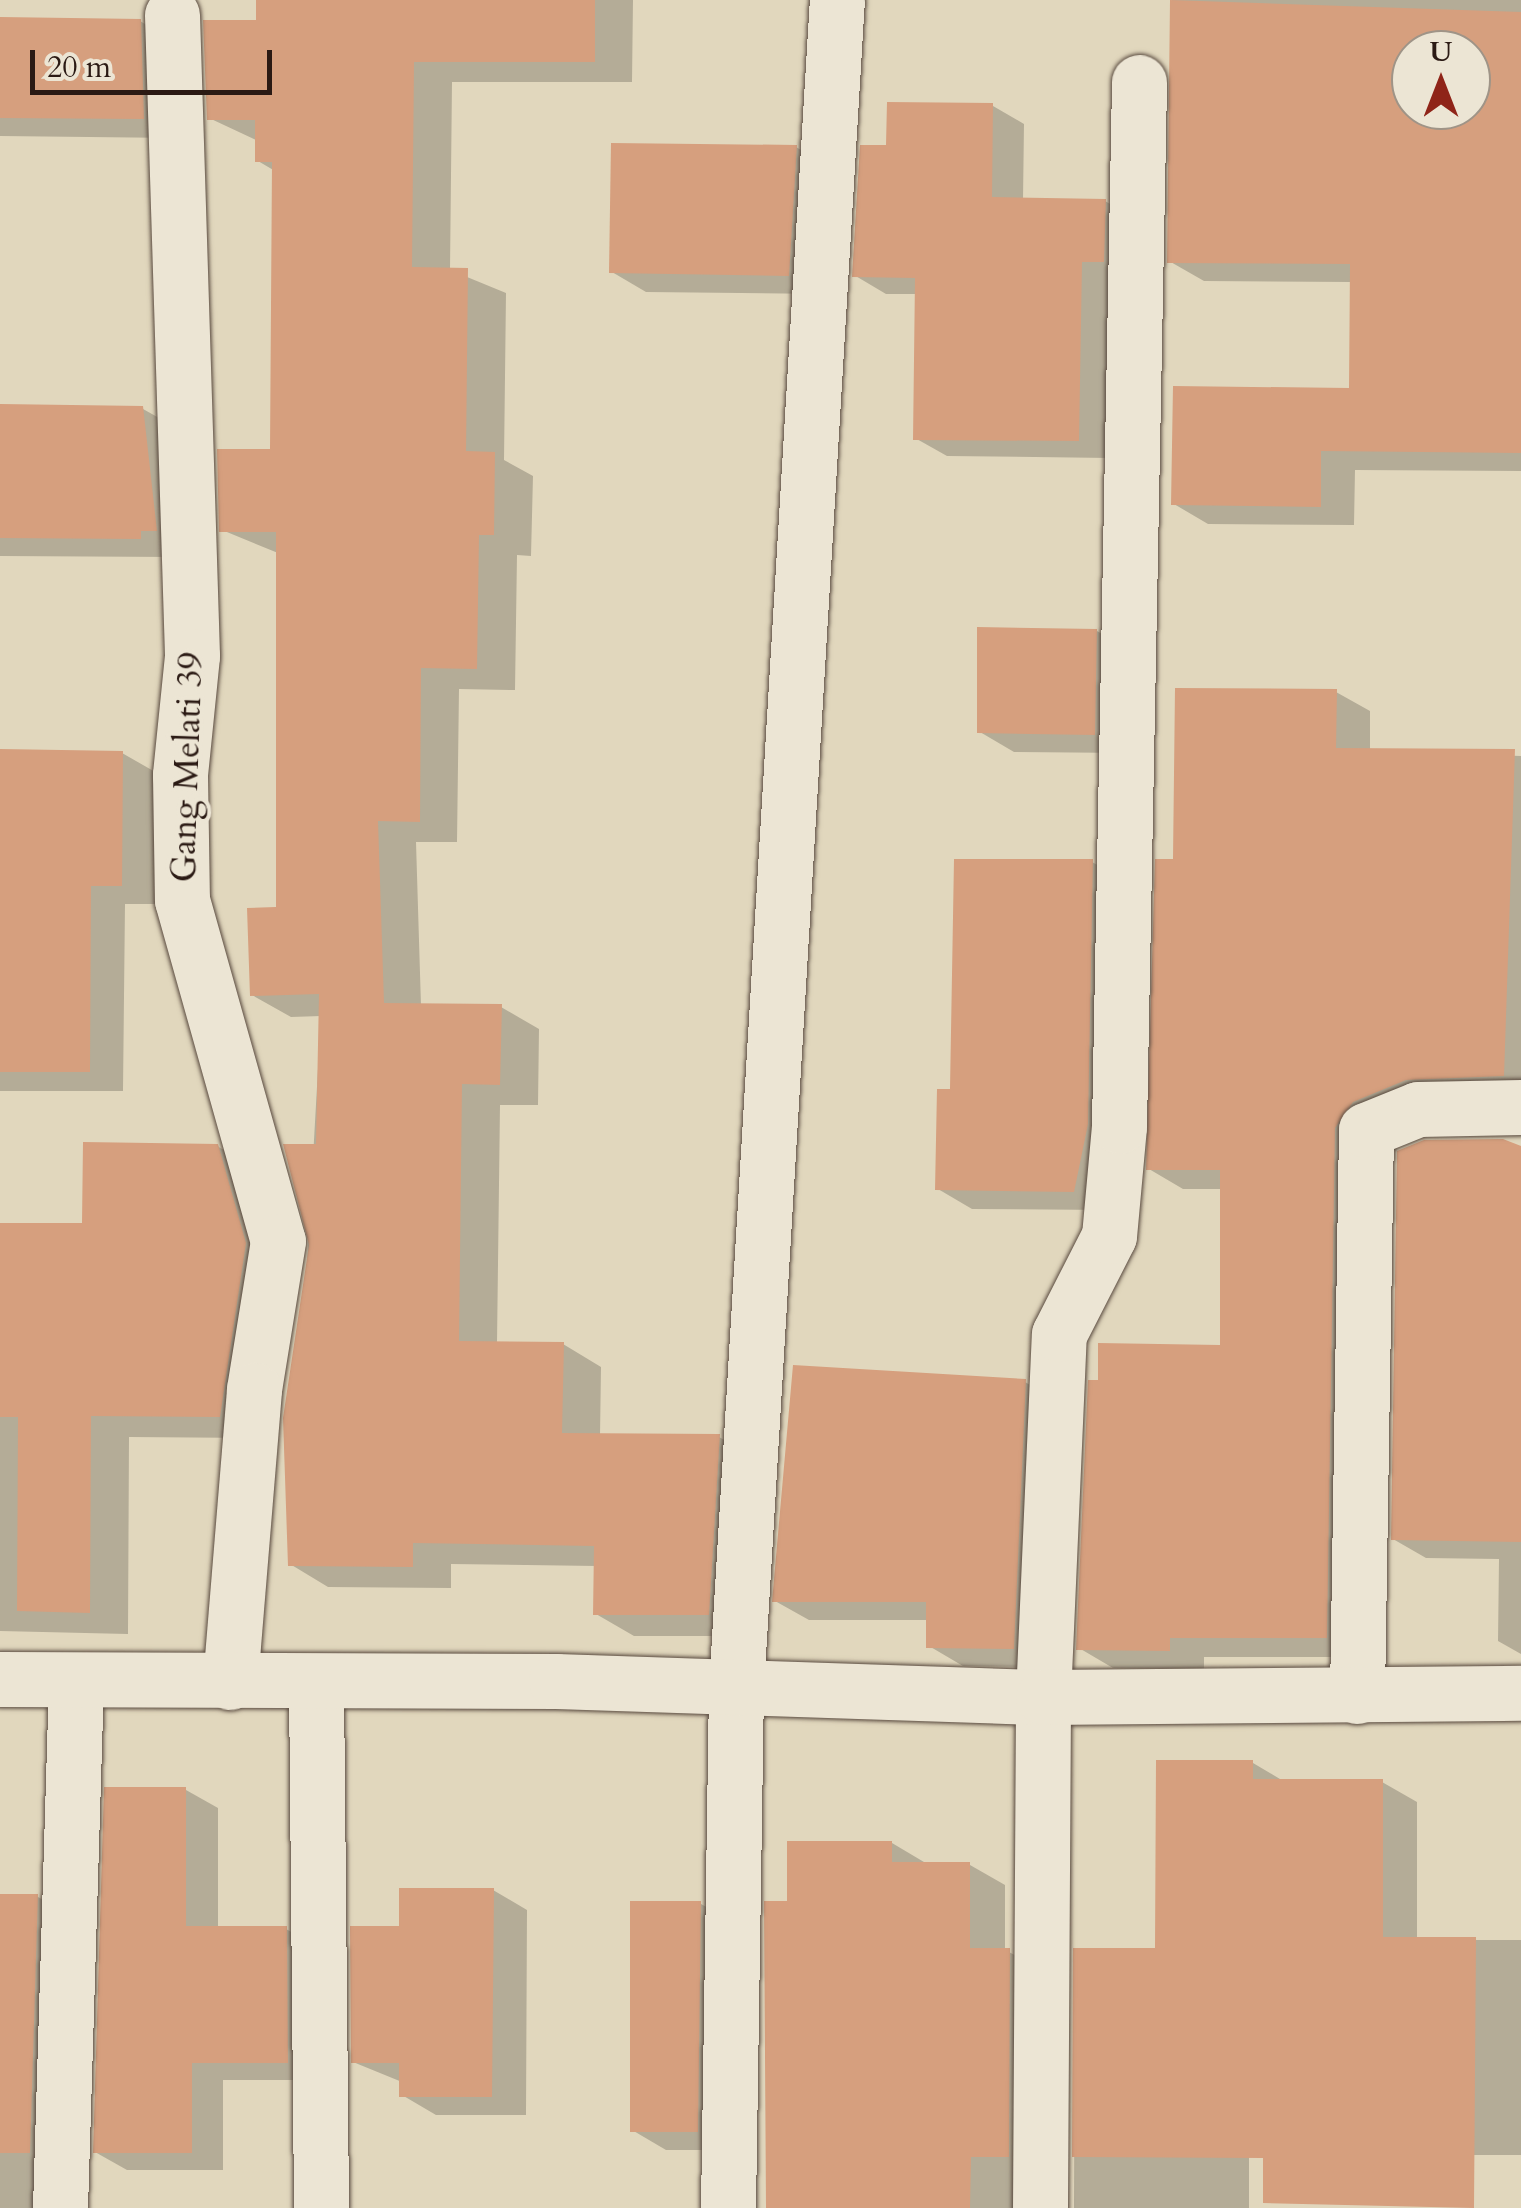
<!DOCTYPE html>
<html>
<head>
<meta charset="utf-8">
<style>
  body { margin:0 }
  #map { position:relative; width:1521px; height:2208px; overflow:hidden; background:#e1d7bd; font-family:Cardo,serif }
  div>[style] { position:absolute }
  .shadow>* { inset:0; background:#0003 }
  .building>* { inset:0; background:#d69f7e }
  .roads { filter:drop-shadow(0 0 2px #58493e) drop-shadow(0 0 2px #58493e) }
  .street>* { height:55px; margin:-27.5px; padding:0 27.5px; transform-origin:27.5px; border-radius:27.5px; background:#ece5d4 }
  .secondary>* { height:55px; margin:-27.5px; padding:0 27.5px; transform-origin:27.5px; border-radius:27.5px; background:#ece5d4 }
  span { translate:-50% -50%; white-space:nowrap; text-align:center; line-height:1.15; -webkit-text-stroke:8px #ece5d4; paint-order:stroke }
  .street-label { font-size:35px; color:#2b1a14 }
  .north { position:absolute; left:1391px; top:30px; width:100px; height:100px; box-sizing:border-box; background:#ece5d4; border:2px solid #9f9487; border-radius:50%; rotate:0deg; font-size:28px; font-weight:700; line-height:40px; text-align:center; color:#2b1a14 }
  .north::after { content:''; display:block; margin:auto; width:35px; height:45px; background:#8f2418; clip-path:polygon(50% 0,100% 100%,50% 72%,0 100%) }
  .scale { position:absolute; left:30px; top:50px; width:242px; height:45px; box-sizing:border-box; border:5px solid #2b1a14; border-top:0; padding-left:12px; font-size:30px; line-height:35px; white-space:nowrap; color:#2b1a14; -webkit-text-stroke:8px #ece5d4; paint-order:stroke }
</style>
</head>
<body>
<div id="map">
  <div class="shadow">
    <div style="clip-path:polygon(259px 0,633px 0,632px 82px,452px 82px,450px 270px,506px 293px,504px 460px,533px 476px,531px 556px,517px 555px,515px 690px,459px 689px,457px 842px,416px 842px,421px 1006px,501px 1007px,539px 1029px,538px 1105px,500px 1105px,497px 1344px,563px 1344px,601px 1367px,600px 1436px,719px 1437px,758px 1459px,747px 1636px,634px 1636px,596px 1614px,597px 1566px,451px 1564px,451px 1588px,328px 1587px,290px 1564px,321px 1016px,291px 1017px,252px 995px,278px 909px,278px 553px,222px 530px,272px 452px,275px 171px,258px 161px,258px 141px,209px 118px,259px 23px)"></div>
    <div style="clip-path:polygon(evenodd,1172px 0,1521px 0,1521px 471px,1355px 470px,1354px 525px,1208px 524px,1174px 504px,1352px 390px,1353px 282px,1204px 281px,1169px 261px,1172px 0,1411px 50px,1471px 50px,1471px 110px,1411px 110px,1411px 50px)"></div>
    <div style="clip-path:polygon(0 19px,140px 21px,174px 41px,177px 138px,0 136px)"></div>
    <div style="clip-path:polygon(993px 106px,1024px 124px,1023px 200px,1105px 201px,1136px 219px,1110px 458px,947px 456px,915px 438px,917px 294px,886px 294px,854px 275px,889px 148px)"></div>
    <div style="clip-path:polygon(796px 147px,830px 167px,823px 294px,646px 292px,612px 272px)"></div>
    <div style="clip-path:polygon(0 407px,143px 409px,177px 428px,174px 557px,0 556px)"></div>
    <div style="clip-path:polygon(1097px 631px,1131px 651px,1129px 753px,1014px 752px,980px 732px)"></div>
    <div style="clip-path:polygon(1336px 692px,1370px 711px,1370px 751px,1521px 756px,1521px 1095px,1375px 1131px,1360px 1657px,1204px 1657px,1204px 1669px,1113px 1668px,1079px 1648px,1222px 1347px,1222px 1189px,1183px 1189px,1149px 1169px,1176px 862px)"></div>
    <div style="clip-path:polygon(0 752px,122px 753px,157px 773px,155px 904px,125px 904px,123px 1091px,0 1091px)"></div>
    <div style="clip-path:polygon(1092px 862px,1126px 881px,1108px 1210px,972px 1209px,938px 1189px)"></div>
    <div style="clip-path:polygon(217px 1146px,257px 1169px,259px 1438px,129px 1437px,128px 1634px,0 1631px,0 1226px,84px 1225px)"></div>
    <div style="clip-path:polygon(1521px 1148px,1521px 1654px,1498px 1641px,1499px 1559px,1426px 1558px,1393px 1539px)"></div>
    <div style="clip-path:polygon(1025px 1382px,1059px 1402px,1047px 1667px,963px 1666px,929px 1646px,929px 1620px,809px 1620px,775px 1601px)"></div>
    <div style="clip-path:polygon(1253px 1763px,1285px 1782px,1382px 1782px,1417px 1802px,1417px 1940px,1521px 1940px,1521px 2155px,1249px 2155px,1249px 2208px,1074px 2208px,1075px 1950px,1157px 1950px)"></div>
    <div style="clip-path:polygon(186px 1790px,218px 1808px,218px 1929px,286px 1929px,318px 1947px,319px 2080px,223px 2080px,223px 2170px,127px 2170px,95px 2152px)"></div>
    <div style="clip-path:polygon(892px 1843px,929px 1865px,970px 1865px,1005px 1885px,1005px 1950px,1045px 1971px,1044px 2208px,768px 2208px,790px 1904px)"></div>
    <div style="clip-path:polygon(493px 1890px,527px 1910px,526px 2115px,436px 2115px,402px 2095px,402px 2082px,353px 2062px,402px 1929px)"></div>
    <div style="clip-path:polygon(0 1896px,38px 1897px,79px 1921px,71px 2208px,0 2208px)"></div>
    <div style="clip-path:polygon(701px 1904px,735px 1923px,731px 2150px,666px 2150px,632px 2130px)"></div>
  </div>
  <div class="building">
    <div style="clip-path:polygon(256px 0,595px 0,595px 62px,414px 62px,412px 267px,468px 268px,466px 451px,495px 452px,494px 535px,479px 535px,477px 669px,421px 668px,420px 822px,378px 821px,384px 1003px,502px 1004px,500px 1085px,462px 1084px,459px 1341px,564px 1342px,562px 1433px,720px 1434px,709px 1615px,593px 1615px,594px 1546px,413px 1543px,413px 1567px,288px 1566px,283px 1418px,309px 1245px,283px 1144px,316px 1144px,319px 994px,250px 996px,247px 908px,276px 907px,276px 532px,219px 532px,217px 449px,270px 449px,272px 162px,255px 162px,255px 120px,207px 120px,203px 20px,256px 20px)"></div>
    <div style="clip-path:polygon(evenodd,1170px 0,1521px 12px,1521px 453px,1321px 451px,1321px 507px,1171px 505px,1173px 386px,1349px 388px,1350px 264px,1167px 263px,1170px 0,1411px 50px,1471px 50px,1471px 110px,1411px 110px,1411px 50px)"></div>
    <div style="clip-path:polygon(0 17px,141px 19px,144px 119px,0 118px)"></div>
    <div style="clip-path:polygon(887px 102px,993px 103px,992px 197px,1106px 199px,1104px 262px,1082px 262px,1079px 441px,913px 440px,915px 278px,852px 277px,860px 145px,886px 145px)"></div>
    <div style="clip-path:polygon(611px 143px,797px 145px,789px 276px,609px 273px)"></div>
    <div style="clip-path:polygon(0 404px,143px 406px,157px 531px,141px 531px,141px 539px,0 538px)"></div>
    <div style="clip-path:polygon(977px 627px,1097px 629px,1095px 735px,977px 733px)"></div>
    <div style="clip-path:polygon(1175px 688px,1337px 689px,1336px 748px,1515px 749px,1504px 1076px,1406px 1080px,1353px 1102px,1335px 1128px,1327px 1638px,1170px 1638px,1170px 1651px,1076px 1650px,1088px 1380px,1098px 1380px,1098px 1343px,1220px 1345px,1220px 1170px,1146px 1170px,1155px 859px,1173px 859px)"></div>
    <div style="clip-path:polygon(0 749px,123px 751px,122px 886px,91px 886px,90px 1072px,0 1072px)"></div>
    <div style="clip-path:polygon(954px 859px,1093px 859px,1088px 1124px,1074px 1192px,935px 1190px,937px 1089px,950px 1089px)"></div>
    <div style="clip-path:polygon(1503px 1139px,1521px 1146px,1521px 1542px,1391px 1540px,1397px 1151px,1424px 1140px)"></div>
    <div style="clip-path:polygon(83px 1142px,218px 1144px,246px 1243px,220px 1417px,91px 1416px,90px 1613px,17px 1611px,18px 1417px,0 1417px,0 1223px,82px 1223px)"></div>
    <div style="clip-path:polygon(793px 1365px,1026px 1379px,1014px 1649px,926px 1648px,926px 1602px,772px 1602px)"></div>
    <div style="clip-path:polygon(1156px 1760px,1253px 1760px,1253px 1779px,1383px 1779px,1383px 1937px,1476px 1937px,1474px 2208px,1263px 2203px,1263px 2158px,1072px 2157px,1073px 1948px,1155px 1948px)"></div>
    <div style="clip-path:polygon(104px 1787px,186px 1787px,186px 1926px,287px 1926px,288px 2063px,192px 2063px,192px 2153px,93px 2153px)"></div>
    <div style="clip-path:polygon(787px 1841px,892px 1841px,892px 1862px,970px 1862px,970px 1948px,1010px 1948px,1009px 2157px,971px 2157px,970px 2208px,766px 2208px,764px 1901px,787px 1901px)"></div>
    <div style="clip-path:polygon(399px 1888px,494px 1888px,492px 2097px,399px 2097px,399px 2063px,351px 2063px,350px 1926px,399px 1926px)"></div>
    <div style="clip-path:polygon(0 1894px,38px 1894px,30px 2153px,0 2153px)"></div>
    <div style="clip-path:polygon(630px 1901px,701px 1901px,698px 2132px,630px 2132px)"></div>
  </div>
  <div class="roads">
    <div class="street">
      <div style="left:172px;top:15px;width:641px;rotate:88.21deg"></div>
      <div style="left:192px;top:656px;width:120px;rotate:95.8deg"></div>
      <div style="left:180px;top:775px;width:125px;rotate:89.1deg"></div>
      <div style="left:182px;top:900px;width:354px;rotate:74.3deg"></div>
      <div style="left:278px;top:1241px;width:151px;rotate:99.2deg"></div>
      <div style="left:254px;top:1390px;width:293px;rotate:94.7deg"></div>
      <div style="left:316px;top:1684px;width:524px;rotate:89.45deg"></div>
      <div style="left:1357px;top:1696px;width:566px;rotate:-89.09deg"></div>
      <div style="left:1366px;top:1130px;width:56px;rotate:-22deg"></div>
      <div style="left:1418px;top:1109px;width:103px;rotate:-1.1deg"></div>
      <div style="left:60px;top:2208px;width:526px;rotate:-88.26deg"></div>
      <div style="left:728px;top:2208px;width:520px;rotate:-89.12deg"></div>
      <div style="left:736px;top:1688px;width:1691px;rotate:-86.58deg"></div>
      <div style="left:1040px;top:2208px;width:511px;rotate:-89.66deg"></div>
      <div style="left:1043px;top:1697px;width:363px;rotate:-87.5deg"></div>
      <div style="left:1059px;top:1334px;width:110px;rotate:-63deg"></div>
      <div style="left:1109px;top:1236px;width:110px;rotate:-84.8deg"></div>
      <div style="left:1119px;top:1126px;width:1044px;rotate:-88.9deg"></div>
    </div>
    <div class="secondary">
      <div style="left:0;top:1679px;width:556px;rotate:0.21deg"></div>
      <div style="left:556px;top:1681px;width:487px;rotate:1.9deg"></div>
      <div style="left:1043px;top:1697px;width:478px;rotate:-0.5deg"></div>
    </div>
  </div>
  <div class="street-label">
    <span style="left:187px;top:767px;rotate:-88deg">Gang Melati 39</span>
  </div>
  <div class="north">U</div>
  <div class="scale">20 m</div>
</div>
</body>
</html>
